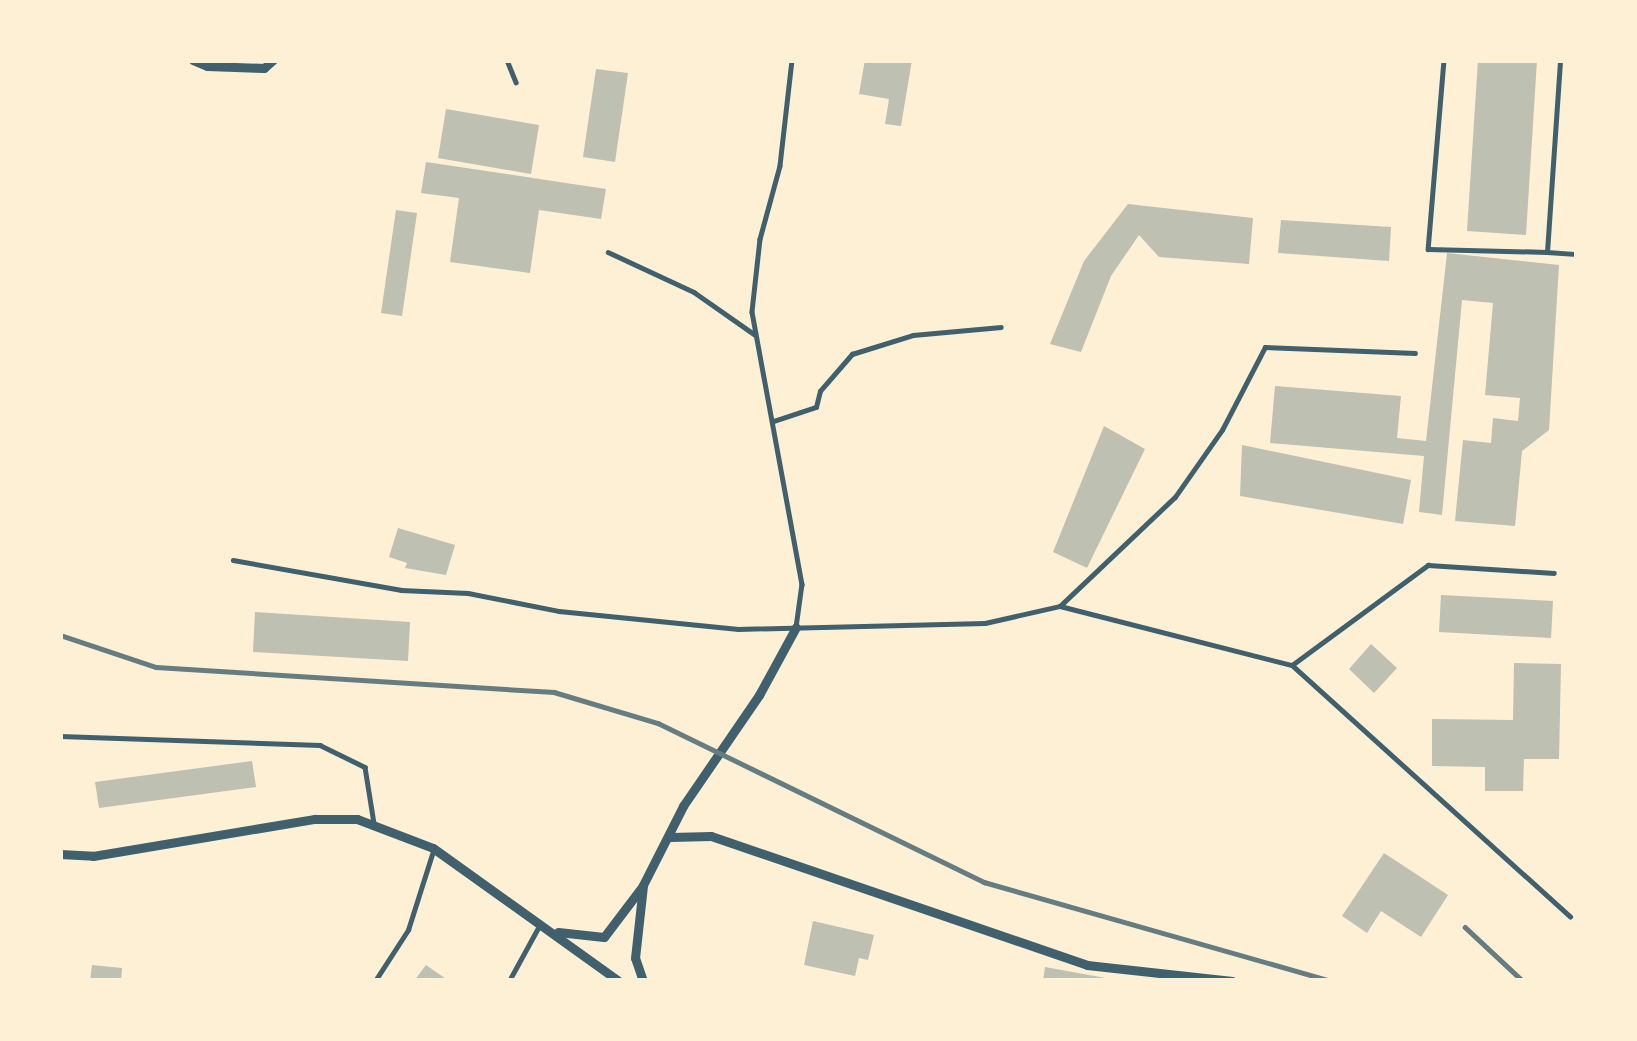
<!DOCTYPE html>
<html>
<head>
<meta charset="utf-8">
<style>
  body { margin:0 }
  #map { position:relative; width:1637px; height:1041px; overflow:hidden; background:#fdf0d5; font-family:"PT Sans Narrow",sans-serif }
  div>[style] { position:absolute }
  .building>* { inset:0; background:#bec0b2 }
  .service>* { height:4.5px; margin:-2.25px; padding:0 2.25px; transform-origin:2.25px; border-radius:2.25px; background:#3f606c }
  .minor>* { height:9px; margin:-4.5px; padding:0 4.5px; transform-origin:4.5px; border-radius:4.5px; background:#3f606c }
  .rail>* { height:4.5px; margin:-2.25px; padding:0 2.25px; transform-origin:2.25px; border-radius:2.25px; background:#657d81 }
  span { translate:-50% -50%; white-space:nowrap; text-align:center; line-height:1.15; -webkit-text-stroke:12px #fdf0d5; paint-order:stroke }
  .frame { position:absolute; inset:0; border:63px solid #fdf0d5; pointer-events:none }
</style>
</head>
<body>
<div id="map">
  <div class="building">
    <div style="clip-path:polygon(865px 60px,912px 60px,901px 126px,885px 124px,889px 99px,859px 94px)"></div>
    <div style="clip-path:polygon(1478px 60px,1537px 60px,1526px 235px,1467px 231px)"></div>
    <div style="clip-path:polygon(596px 69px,628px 73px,615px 162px,583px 157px)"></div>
    <div style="clip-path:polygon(446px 109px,539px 125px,531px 174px,438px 158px)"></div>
    <div style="clip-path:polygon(426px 162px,606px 189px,601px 219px,539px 210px,530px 273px,450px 262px,459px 198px,421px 193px)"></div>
    <div style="clip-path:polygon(1128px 204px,1253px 218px,1249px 264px,1159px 257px,1139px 235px,1111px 276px,1081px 352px,1050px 344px,1084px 261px)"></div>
    <div style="clip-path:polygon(396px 210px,417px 213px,402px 316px,381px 313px)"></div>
    <div style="clip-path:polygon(1281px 220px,1391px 227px,1389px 261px,1278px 253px)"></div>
    <div style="clip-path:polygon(1447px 253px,1559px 265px,1549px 430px,1522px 451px,1515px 526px,1455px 521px,1463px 440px,1491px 443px,1493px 418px,1518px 421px,1520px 398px,1485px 395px,1493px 303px,1462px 300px,1442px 515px,1419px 512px,1424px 456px,1270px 443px,1275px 386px,1401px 396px,1397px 438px,1426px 441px)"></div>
    <div style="clip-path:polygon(1104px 426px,1145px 449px,1087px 568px,1053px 552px)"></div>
    <div style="clip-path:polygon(1242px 445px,1411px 480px,1403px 524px,1240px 496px)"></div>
    <div style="clip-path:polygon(398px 528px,455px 545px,446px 575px,405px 568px,407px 563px,389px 557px)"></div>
    <div style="clip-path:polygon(1441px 595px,1553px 601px,1551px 638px,1439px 632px)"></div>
    <div style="clip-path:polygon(255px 612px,410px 622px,408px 661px,253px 652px)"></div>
    <div style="clip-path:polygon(1371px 644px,1397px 668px,1374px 693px,1349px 669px)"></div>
    <div style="clip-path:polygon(1514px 663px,1561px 664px,1559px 759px,1524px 759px,1523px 791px,1485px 791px,1485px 767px,1432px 766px,1432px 719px,1513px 720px)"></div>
    <div style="clip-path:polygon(252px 761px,256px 787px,99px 808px,95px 782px)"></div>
    <div style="clip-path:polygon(1384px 853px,1448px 895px,1421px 937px,1381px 911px,1367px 933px,1342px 916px)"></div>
    <div style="clip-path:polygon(813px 921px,874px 935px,868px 960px,859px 958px,855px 976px,804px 965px)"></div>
    <div style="clip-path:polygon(92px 965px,122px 968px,121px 981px,90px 981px)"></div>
    <div style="clip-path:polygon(426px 965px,449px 981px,414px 981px)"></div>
    <div style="clip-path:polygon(1045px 967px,1111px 979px,1111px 981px,1043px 981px)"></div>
  </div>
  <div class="service">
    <div style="left:507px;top:60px;width:24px;rotate:68deg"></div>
    <div style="left:792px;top:60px;width:107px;rotate:96.5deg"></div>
    <div style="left:780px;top:166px;width:76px;rotate:105.3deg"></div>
    <div style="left:760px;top:239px;width:73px;rotate:96.3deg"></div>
    <div style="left:752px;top:312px;width:277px;rotate:79.6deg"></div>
    <div style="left:802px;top:584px;width:43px;rotate:97.9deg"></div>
    <div style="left:1444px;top:60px;width:190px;rotate:94.8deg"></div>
    <div style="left:1428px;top:249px;width:119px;rotate:1.4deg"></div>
    <div style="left:1547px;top:252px;width:192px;rotate:-86.1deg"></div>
    <div style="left:608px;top:252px;width:95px;rotate:24.9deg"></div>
    <div style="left:694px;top:292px;width:73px;rotate:35deg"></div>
    <div style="left:1547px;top:252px;width:30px;rotate:4deg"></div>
    <div style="left:774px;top:421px;width:44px;rotate:-18.4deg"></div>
    <div style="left:816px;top:407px;width:16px;rotate:-76deg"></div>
    <div style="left:820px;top:391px;width:49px;rotate:-49.1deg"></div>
    <div style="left:852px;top:354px;width:64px;rotate:-17.3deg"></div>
    <div style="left:913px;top:335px;width:88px;rotate:-5.2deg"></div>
    <div style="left:233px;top:560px;width:171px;rotate:10.1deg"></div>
    <div style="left:401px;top:590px;width:67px;rotate:2.6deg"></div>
    <div style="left:468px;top:593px;width:93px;rotate:11.2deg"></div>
    <div style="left:559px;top:611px;width:180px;rotate:5.7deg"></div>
    <div style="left:738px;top:629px;width:247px;rotate:-1.4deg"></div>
    <div style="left:985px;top:623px;width:77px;rotate:-12.8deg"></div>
    <div style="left:1060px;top:606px;width:239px;rotate:14.3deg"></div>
    <div style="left:1292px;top:665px;width:375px;rotate:42.1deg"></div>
    <div style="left:1060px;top:606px;width:158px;rotate:-43.5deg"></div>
    <div style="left:1175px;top:497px;width:82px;rotate:-55deg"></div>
    <div style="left:1222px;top:430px;width:93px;rotate:-62.6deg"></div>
    <div style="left:1265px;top:347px;width:150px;rotate:2.3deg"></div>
    <div style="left:1292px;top:665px;width:169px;rotate:-36.3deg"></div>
    <div style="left:1428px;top:565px;width:126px;rotate:3.6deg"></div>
    <div style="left:60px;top:736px;width:260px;rotate:2deg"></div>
    <div style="left:320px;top:745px;width:50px;rotate:26.1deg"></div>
    <div style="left:365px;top:767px;width:57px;rotate:80.9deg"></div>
    <div style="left:375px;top:981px;width:61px;rotate:-57.1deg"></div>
    <div style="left:408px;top:930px;width:83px;rotate:-72.4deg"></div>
    <div style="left:509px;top:981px;width:60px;rotate:-61.3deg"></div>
  </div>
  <div class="minor">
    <div style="left:193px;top:60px;width:15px;rotate:23deg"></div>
    <div style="left:207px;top:66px;width:57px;rotate:2deg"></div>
    <div style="left:264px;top:68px;width:12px;rotate:-42deg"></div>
    <div style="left:670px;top:837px;width:41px;rotate:-1.4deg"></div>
    <div style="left:711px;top:836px;width:398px;rotate:18.9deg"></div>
    <div style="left:1087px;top:965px;width:146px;rotate:6.3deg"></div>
    <div style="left:60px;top:854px;width:33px;rotate:3deg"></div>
    <div style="left:93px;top:856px;width:225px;rotate:-9.5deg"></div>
    <div style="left:315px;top:819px;width:42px"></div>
    <div style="left:357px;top:819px;width:81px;rotate:20.9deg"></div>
    <div style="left:433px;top:848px;width:229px;rotate:35.6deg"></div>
    <div style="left:558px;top:932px;width:46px;rotate:6.2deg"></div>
    <div style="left:604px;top:937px;width:63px;rotate:-52.8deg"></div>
    <div style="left:643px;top:981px;width:24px;rotate:-109deg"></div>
    <div style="left:635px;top:958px;width:73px;rotate:-83.7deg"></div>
    <div style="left:643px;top:885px;width:89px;rotate:-63.1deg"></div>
    <div style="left:683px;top:806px;width:135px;rotate:-55.6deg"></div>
    <div style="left:759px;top:695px;width:77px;rotate:-61.4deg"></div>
  </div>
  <div class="rail">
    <div style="left:60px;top:635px;width:101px;rotate:18.4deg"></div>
    <div style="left:156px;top:667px;width:399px;rotate:3.6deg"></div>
    <div style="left:554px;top:692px;width:109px;rotate:16.6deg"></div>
    <div style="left:658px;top:723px;width:363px;rotate:26deg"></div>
    <div style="left:984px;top:882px;width:362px;rotate:15.9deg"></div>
    <div style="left:1465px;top:927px;width:79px;rotate:43deg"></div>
  </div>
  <div class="frame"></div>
</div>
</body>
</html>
